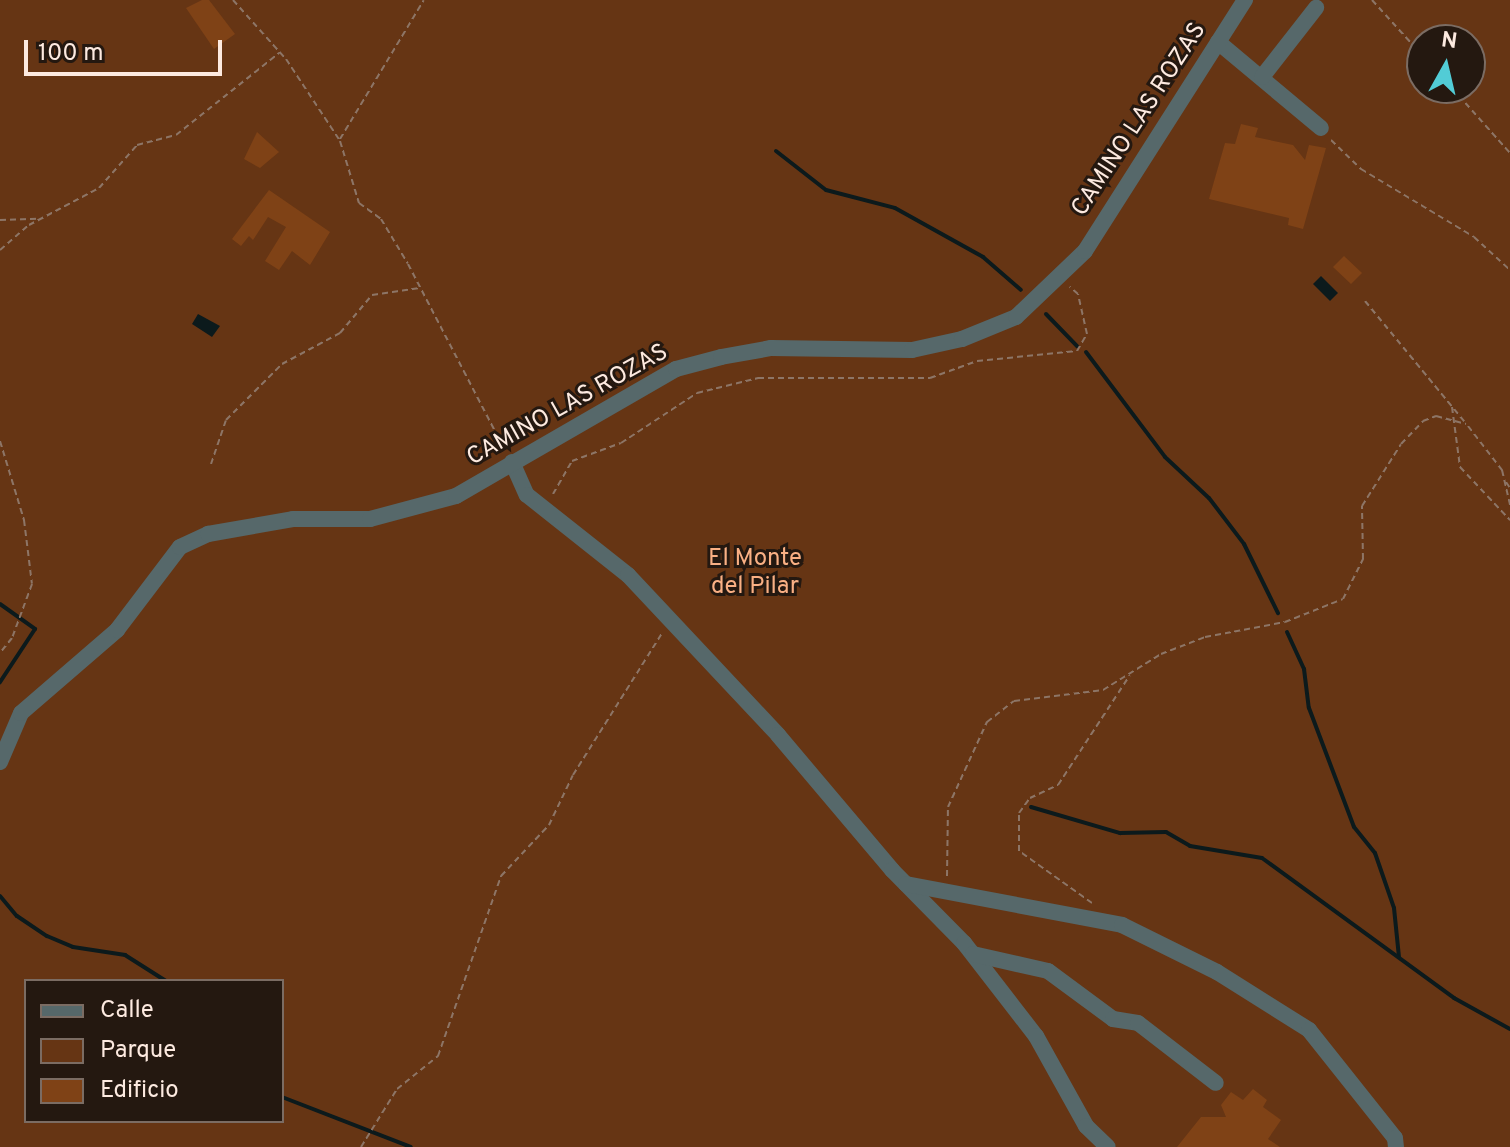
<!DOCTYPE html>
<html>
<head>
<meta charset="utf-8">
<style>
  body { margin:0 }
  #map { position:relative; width:1510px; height:1147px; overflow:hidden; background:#472c1a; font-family:Overpass,sans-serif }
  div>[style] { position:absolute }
  .green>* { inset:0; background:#663514 }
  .water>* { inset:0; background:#0c1a1c }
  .stream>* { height:4px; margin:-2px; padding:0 2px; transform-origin:2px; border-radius:2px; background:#0c1a1c }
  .building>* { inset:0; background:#7f4216 }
  .path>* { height:2px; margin-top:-1px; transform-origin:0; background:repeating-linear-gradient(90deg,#8d7566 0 6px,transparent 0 10px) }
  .minor>* { height:16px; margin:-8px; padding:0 8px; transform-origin:8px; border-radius:8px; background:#56686a }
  span { translate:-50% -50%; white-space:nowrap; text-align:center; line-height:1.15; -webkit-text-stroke:6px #241810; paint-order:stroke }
  .street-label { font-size:24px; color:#fdeae0 }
  .park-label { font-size:24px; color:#fab084 }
  .legend { position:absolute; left:24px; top:979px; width:260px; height:144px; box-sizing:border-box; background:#241810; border:2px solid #7b6c63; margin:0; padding:10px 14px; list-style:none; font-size:24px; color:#fdeae0 }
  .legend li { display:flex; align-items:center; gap:16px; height:40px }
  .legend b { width:40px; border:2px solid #7b6c63 }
  .north { position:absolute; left:1406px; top:24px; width:80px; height:80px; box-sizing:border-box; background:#241810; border:2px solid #7b6c63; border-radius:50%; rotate:8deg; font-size:22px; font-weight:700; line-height:32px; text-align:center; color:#fdeae0 }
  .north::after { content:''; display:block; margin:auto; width:28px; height:36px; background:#52ccd6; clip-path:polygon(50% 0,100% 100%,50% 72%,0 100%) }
  .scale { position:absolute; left:24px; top:40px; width:198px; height:36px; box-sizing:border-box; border:4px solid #fdeae0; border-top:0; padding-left:10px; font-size:24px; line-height:28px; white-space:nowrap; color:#fdeae0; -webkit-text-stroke:6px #241810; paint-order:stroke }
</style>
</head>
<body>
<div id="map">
  <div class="green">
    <div style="clip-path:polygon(evenodd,0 0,1510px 0,1510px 1147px,0 1147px,0 0,1422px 40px,1470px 40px,1470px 88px,1422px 88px,1422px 40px,0 0,26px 981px,282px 981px,282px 1121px,26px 1121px,26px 981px)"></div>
  </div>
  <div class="water">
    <div style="clip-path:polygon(1321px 276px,1338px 293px,1330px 301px,1313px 284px)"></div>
    <div style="clip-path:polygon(198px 314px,220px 326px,212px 337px,192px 324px)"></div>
  </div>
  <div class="stream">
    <div style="left:776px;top:151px;width:63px;rotate:38deg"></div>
    <div style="left:826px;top:190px;width:71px;rotate:14.6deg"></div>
    <div style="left:895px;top:208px;width:101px;rotate:29.1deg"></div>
    <div style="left:983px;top:257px;width:50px;rotate:41deg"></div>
    <div style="left:1046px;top:314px;width:45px;rotate:45.9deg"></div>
    <div style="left:1086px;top:352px;width:131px;rotate:53deg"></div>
    <div style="left:1165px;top:457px;width:60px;rotate:43deg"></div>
    <div style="left:1209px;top:498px;width:58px;rotate:52.7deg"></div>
    <div style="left:1244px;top:544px;width:77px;rotate:63.8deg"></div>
    <div style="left:0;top:604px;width:43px;rotate:35.5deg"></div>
    <div style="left:35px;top:629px;width:64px;rotate:123.4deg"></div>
    <div style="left:1287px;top:632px;width:41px;rotate:65.3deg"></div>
    <div style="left:1304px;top:669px;width:39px;rotate:83deg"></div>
    <div style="left:1309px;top:708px;width:127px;rotate:69.3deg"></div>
    <div style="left:1354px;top:827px;width:33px;rotate:51deg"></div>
    <div style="left:1375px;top:853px;width:58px;rotate:70.9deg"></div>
    <div style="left:1394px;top:908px;width:49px;rotate:84.2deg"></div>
    <div style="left:1031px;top:807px;width:93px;rotate:16.3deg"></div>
    <div style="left:1120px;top:833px;width:46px;rotate:-1.2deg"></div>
    <div style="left:1166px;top:832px;width:28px;rotate:30deg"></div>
    <div style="left:1190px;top:846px;width:73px;rotate:9.5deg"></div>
    <div style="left:1262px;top:858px;width:238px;rotate:36.1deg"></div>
    <div style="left:1454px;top:998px;width:64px;rotate:29deg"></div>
    <div style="left:0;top:896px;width:26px;rotate:50deg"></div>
    <div style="left:17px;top:916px;width:36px;rotate:34deg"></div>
    <div style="left:47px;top:936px;width:28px;rotate:23deg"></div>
    <div style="left:73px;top:947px;width:53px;rotate:8.7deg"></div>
    <div style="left:125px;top:955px;width:49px;rotate:32.4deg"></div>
    <div style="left:282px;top:1097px;width:138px;rotate:21.2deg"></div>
  </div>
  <div class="building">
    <div style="clip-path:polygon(202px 0,209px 0,235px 34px,214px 49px,186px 8px)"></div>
    <div style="clip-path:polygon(1241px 124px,1258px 128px,1255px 137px,1293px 145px,1305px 160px,1309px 145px,1326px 148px,1303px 229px,1288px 225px,1289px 218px,1209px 199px,1225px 143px,1235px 144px)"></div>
    <div style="clip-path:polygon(257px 132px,279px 152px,260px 168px,244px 159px)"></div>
    <div style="clip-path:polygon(269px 190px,330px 232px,310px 265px,292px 251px,279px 270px,265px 261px,286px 227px,268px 217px,253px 240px,249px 236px,241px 246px,232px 239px)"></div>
    <div style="clip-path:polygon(1344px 256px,1362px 273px,1351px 284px,1333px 267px)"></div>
    <div style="clip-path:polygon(1253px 1089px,1267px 1100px,1263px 1107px,1281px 1120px,1268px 1139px,1280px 1147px,1177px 1147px,1201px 1117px,1226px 1117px,1221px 1105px,1231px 1092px,1243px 1100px)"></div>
  </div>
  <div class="path">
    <div style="left:233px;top:0;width:79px;rotate:48.1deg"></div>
    <div style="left:286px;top:59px;width:98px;rotate:56.6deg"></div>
    <div style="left:340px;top:141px;width:65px;rotate:73deg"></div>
    <div style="left:359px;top:203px;width:27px;rotate:36deg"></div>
    <div style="left:381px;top:219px;width:52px;rotate:59deg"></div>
    <div style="left:408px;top:264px;width:210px;rotate:62.5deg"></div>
    <div style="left:1372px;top:0;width:74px;rotate:47.7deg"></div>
    <div style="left:1452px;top:88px;width:87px;rotate:48.3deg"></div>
    <div style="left:340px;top:139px;width:162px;rotate:-58.9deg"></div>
    <div style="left:1331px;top:140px;width:42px;rotate:44deg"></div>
    <div style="left:1361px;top:169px;width:132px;rotate:31deg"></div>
    <div style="left:1474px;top:237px;width:49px;rotate:42.5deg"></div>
    <div style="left:0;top:220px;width:38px;rotate:-2deg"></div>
    <div style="left:0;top:250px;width:38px;rotate:-41deg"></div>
    <div style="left:29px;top:225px;width:79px;rotate:-27.9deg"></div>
    <div style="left:99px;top:188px;width:57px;rotate:-48.5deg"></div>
    <div style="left:137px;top:145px;width:40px;rotate:-14.4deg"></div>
    <div style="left:176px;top:135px;width:132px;rotate:-38.5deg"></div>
    <div style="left:1365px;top:301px;width:156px;rotate:50.5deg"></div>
    <div style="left:1452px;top:407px;width:61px;rotate:82.4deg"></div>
    <div style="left:1460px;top:467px;width:73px;rotate:46.7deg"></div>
    <div style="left:1468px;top:426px;width:56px;rotate:52.3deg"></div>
    <div style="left:1502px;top:470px;width:36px;rotate:77deg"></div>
    <div style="left:0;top:441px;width:83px;rotate:73.1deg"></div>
    <div style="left:24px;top:520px;width:64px;rotate:82.9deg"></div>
    <div style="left:32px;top:584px;width:58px;rotate:110.3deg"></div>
    <div style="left:12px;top:638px;width:19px;rotate:129deg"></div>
    <div style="left:211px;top:464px;width:46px;rotate:-71.2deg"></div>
    <div style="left:226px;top:420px;width:79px;rotate:-45deg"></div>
    <div style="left:282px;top:364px;width:66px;rotate:-28.1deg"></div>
    <div style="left:340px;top:333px;width:50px;rotate:-49.9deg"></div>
    <div style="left:372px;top:295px;width:48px;rotate:-8.5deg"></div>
    <div style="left:1506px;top:482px;width:7px;rotate:56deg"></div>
    <div style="left:553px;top:494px;width:38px;rotate:-60deg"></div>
    <div style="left:572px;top:461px;width:52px;rotate:-20.2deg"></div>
    <div style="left:621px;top:443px;width:91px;rotate:-33.3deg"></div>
    <div style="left:697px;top:393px;width:63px;rotate:-13.8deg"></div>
    <div style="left:758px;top:378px;width:172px"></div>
    <div style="left:930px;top:378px;width:50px;rotate:-19.9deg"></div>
    <div style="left:977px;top:361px;width:100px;rotate:-5.7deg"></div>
    <div style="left:1077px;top:351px;width:20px;rotate:-60deg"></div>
    <div style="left:1087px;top:334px;width:41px;rotate:-102.7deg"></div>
    <div style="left:1078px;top:294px;width:11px;rotate:-139deg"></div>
    <div style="left:947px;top:876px;width:69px;rotate:-89.2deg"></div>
    <div style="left:948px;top:807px;width:94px;rotate:-65.4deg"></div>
    <div style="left:987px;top:722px;width:34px;rotate:-38deg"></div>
    <div style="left:1014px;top:701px;width:90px;rotate:-7deg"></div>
    <div style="left:1103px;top:690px;width:68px;rotate:-31.8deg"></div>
    <div style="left:1161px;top:654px;width:47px;rotate:-21.1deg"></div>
    <div style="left:1205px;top:637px;width:81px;rotate:-10.6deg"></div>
    <div style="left:1285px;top:622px;width:62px;rotate:-21.6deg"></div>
    <div style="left:1343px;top:599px;width:45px;rotate:-63.4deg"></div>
    <div style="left:1363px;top:559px;width:53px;rotate:-91.1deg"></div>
    <div style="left:1362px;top:506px;width:73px;rotate:-57.8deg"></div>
    <div style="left:1401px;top:444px;width:32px;rotate:-46deg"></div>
    <div style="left:1423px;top:421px;width:14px;rotate:-21deg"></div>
    <div style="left:1436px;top:416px;width:31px;rotate:15deg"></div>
    <div style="left:1092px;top:903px;width:90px;rotate:-144.5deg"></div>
    <div style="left:1019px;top:851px;width:38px;rotate:-90deg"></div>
    <div style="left:1019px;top:813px;width:19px;rotate:-54deg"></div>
    <div style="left:1030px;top:798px;width:31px;rotate:-25deg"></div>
    <div style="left:1058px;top:785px;width:131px;rotate:-56.8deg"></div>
    <div style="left:361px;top:1147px;width:68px;rotate:-58.2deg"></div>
    <div style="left:397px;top:1089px;width:53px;rotate:-38.8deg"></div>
    <div style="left:438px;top:1056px;width:191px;rotate:-70.7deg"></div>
    <div style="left:501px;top:876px;width:70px;rotate:-46.7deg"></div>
    <div style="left:549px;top:825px;width:55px;rotate:-64.4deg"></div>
    <div style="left:573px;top:775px;width:168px;rotate:-57.9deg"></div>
  </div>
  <div class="minor">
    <div style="left:1218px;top:42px;width:134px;rotate:39.9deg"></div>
    <div style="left:1262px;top:77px;width:88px;rotate:-52deg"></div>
    <div style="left:512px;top:462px;width:36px;rotate:66deg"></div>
    <div style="left:527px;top:495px;width:129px;rotate:38.4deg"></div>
    <div style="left:628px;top:575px;width:219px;rotate:46.8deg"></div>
    <div style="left:778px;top:735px;width:177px;rotate:49.8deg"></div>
    <div style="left:892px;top:870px;width:103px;rotate:45.4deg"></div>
    <div style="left:964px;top:943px;width:118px;rotate:52.3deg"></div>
    <div style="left:1036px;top:1036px;width:103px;rotate:60.9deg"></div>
    <div style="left:1086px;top:1126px;width:30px;rotate:44deg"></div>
    <div style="left:0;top:762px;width:53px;rotate:-66.8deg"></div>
    <div style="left:21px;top:713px;width:127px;rotate:-40.8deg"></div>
    <div style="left:117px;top:630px;width:104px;rotate:-52.8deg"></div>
    <div style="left:180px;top:547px;width:31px;rotate:-25deg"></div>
    <div style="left:208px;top:534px;width:86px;rotate:-10deg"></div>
    <div style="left:293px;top:519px;width:77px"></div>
    <div style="left:370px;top:519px;width:89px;rotate:-15deg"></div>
    <div style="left:456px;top:496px;width:254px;rotate:-30deg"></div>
    <div style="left:676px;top:369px;width:47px;rotate:-14.9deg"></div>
    <div style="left:721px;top:357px;width:51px;rotate:-10.2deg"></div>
    <div style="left:771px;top:348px;width:141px;rotate:0.8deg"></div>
    <div style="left:912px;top:350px;width:51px;rotate:-12.4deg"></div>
    <div style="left:962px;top:339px;width:58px;rotate:-22.2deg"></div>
    <div style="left:1016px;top:317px;width:95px;rotate:-43.7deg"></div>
    <div style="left:1085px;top:251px;width:298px;rotate:-57.5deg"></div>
    <div style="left:906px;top:884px;width:220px;rotate:10.7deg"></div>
    <div style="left:1122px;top:925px;width:106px;rotate:26.3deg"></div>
    <div style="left:1217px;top:972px;width:109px;rotate:32.2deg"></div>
    <div style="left:1309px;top:1030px;width:138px;rotate:51.5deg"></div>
    <div style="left:1395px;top:1138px;width:9px;rotate:84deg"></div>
    <div style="left:973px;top:954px;width:77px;rotate:12.8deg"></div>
    <div style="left:1048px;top:971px;width:81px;rotate:36.4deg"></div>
    <div style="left:1113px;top:1019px;width:25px;rotate:9deg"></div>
    <div style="left:1138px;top:1023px;width:98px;rotate:37.6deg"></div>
  </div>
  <div class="street-label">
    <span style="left:1140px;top:120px;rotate:-57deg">CAMINO LAS ROZAS</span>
    <span style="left:568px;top:406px;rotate:-29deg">CAMINO LAS ROZAS</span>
  </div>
  <div class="park-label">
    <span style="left:755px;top:574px">El Monte<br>del Pilar</span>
  </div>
  <ul class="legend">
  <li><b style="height:10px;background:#56686a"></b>Calle</li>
  <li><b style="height:22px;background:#663514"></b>Parque</li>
  <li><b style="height:22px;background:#7f4216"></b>Edificio</li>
  </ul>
  <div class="north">N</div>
  <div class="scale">100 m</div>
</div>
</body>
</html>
